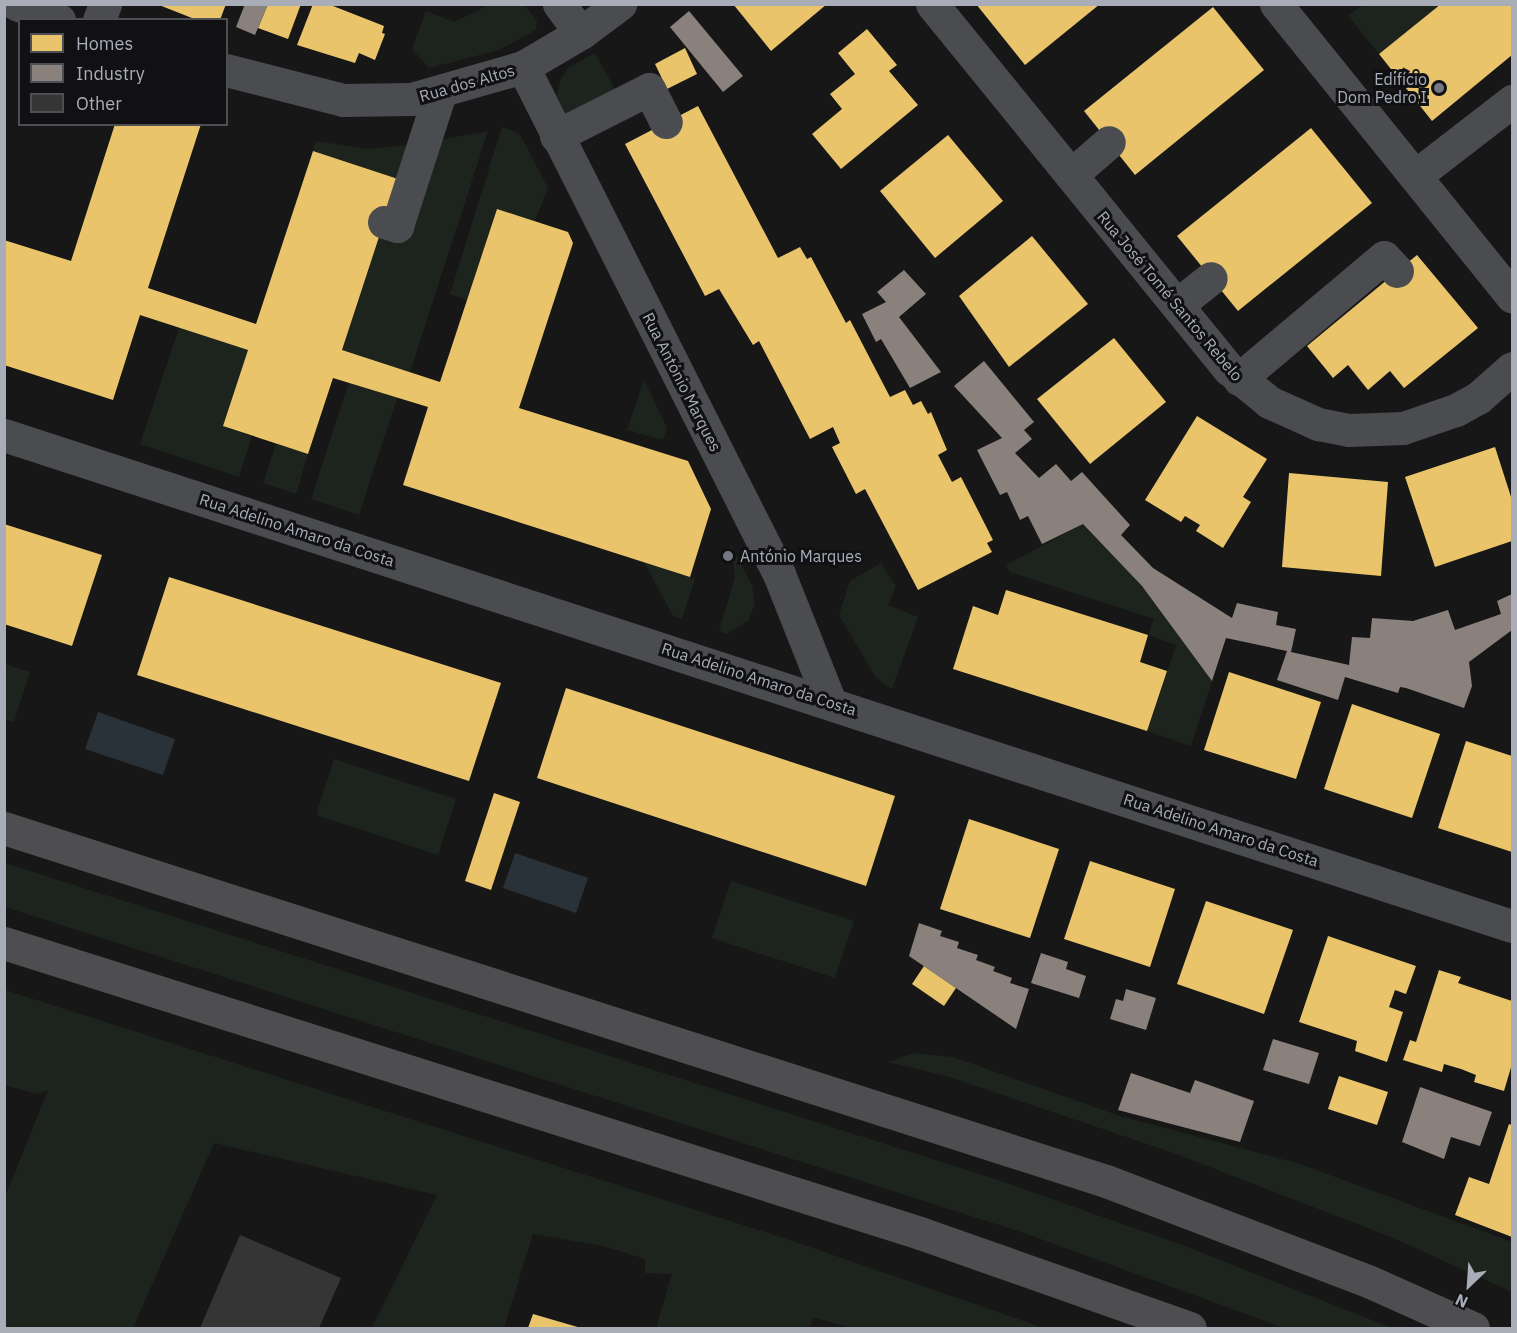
<!DOCTYPE html>
<html>
<head>
<meta charset="utf-8">
<style>
  body { margin:0 }
  #map { position:relative; width:1517px; height:1333px; overflow:hidden; background:#171717; font-family:"IBM Plex Sans",sans-serif }
  div>[style] { position:absolute }
  .green>* { inset:0; background:#1d241e }
  .water>* { inset:0; background:#2a3239 }
  .homes>* { inset:0; background:#e9c46a }
  .industry>* { inset:0; background:#8a817c }
  .building>* { inset:0; background:#353536 }
  .minor>* { height:33px; margin:-16.5px; padding:0 16.5px; transform-origin:16.5px; border-radius:16.5px; background:#4b4c50 }
  .highway>* { height:33px; margin:-16.5px; padding:0 16.5px; transform-origin:16.5px; border-radius:16.5px; background:#4e4e51 }
  .dots>* { width:16px; height:16px; translate:-50% -50%; box-sizing:border-box; border:3px solid #111113; border-radius:50% }
  span { translate:-50% -50%; white-space:nowrap; text-align:center; line-height:1.15; -webkit-text-stroke:6px #111113; paint-order:stroke }
  .poi-label { font-size:16px; color:#a8adb8 }
  .right { translate:-100% -50%; text-align:right }
  .left { translate:0 -50%; text-align:left }
  .street-label { font-size:16px; color:#a8adb8 }
  .frame { position:absolute; inset:0; border:6px solid #a8adb8; pointer-events:none }
  .legend { position:absolute; left:18px; top:18px; width:210px; height:108px; box-sizing:border-box; background:#111113; border:2px solid #4d4f55; margin:0; padding:8px 10px; list-style:none; font-size:18px; color:#a8adb8 }
  .legend li { display:flex; align-items:center; gap:12px; height:30px }
  .legend b { width:30px; border:2px solid #4d4f55 }
  .north { position:absolute; left:1439px; top:1255px; width:60px; height:60px; -webkit-text-stroke:4px #111113; paint-order:stroke; rotate:205deg; font-size:16px; font-weight:700; line-height:24px; text-align:center; color:#a8adb8 }
  .north::after { content:''; display:block; margin:auto; width:21px; height:27px; background:#a8adb8; clip-path:polygon(50% 0,100% 100%,50% 72%,0 100%) }
</style>
</head>
<body>
<div id="map">
  <div class="green">
    <div style="clip-path:polygon(491px 4px,525px 5px,537px 21px,536px 30px,499px 50px,429px 68px,412px 49px,426px 11px,454px 22px)"></div>
    <div style="clip-path:polygon(1363px 5px,1441px 5px,1379px 54px,1348px 16px)"></div>
    <div style="clip-path:polygon(595px 53px,617px 93px,568px 118px,557px 97px,560px 80px,568px 68px)"></div>
    <div style="clip-path:polygon(502px 127px,518px 133px,523px 140px,548px 188px,535px 221px,497px 209px,467px 300px,450px 294px)"></div>
    <div style="clip-path:polygon(488px 131px,410px 372px,342px 350px,381px 232px,407px 241px,439px 140px)"></div>
    <div style="clip-path:polygon(316px 141px,367px 149px,410px 145px,398px 179px,313px 151px)"></div>
    <div style="clip-path:polygon(179px 328px,248px 350px,223px 426px,252px 436px,239px 477px,140px 444px)"></div>
    <div style="clip-path:polygon(644px 380px,667px 428px,663px 440px,627px 430px)"></div>
    <div style="clip-path:polygon(349px 382px,397px 398px,359px 515px,311px 499px)"></div>
    <div style="clip-path:polygon(276px 444px,308px 454px,296px 494px,263px 483px)"></div>
    <div style="clip-path:polygon(1083px 524px,1142px 586px,1212px 681px,1191px 746px,1147px 731px,1176px 645px,1148px 635px,1154px 619px,1010px 572px,1006px 565px)"></div>
    <div style="clip-path:polygon(731px 545px,752px 585px,755px 603px,749px 620px,727px 634px,719px 631px,735px 577px)"></div>
    <div style="clip-path:polygon(644px 562px,695px 579px,682px 619px,673px 616px)"></div>
    <div style="clip-path:polygon(881px 563px,896px 586px,888px 605px,918px 617px,892px 689px,876px 678px,839px 615px,850px 581px)"></div>
    <div style="clip-path:polygon(4px 664px,30px 672px,14px 722px,5px 719px)"></div>
    <div style="clip-path:polygon(334px 759px,456px 799px,438px 855px,316px 815px)"></div>
    <div style="clip-path:polygon(5px 863px,995px 1179px,1185px 1246px,1392px 1328px,1284px 1328px,1027px 1234px,5px 907px)"></div>
    <div style="clip-path:polygon(731px 881px,854px 921px,835px 978px,712px 938px)"></div>
    <div style="clip-path:polygon(5px 990px,784px 1238px,1044px 1328px,852px 1328px,813px 1317px,810px 1328px,656px 1328px,672px 1274px,645px 1273px,645px 1259px,604px 1246px,533px 1234px,504px 1328px,372px 1328px,437px 1195px,214px 1143px,133px 1328px,5px 1328px,5px 1197px,48px 1090px,37px 1094px,5px 1085px)"></div>
    <div style="clip-path:polygon(914px 1053px,953px 1057px,1120px 1116px,1300px 1164px,1512px 1242px,1512px 1292px,1391px 1237px,1171px 1152px,946px 1076px,888px 1062px)"></div>
  </div>
  <div class="water">
    <div style="clip-path:polygon(98px 712px,175px 739px,163px 775px,85px 749px)"></div>
    <div style="clip-path:polygon(515px 853px,588px 878px,576px 913px,503px 888px)"></div>
  </div>
  <div class="homes">
    <div style="clip-path:polygon(226px 4px,220px 20px,197px 20px,159px 5px)"></div>
    <div style="clip-path:polygon(268px 4px,301px 4px,288px 39px,258px 28px)"></div>
    <div style="clip-path:polygon(313px 4px,328px 4px,384px 26px,382px 33px,385px 34px,375px 60px,359px 53px,355px 63px,297px 45px)"></div>
    <div style="clip-path:polygon(733px 4px,827px 4px,771px 51px)"></div>
    <div style="clip-path:polygon(976px 4px,1100px 4px,1025px 65px)"></div>
    <div style="clip-path:polygon(1441px 4px,1512px 4px,1512px 55px,1432px 121px,1379px 54px)"></div>
    <div style="clip-path:polygon(1213px 7px,1264px 70px,1135px 175px,1084px 111px)"></div>
    <div style="clip-path:polygon(867px 29px,897px 65px,889px 71px,918px 105px,841px 169px,812px 134px,842px 109px,830px 94px,855px 74px,838px 53px)"></div>
    <div style="clip-path:polygon(685px 48px,697px 74px,667px 89px,655px 64px)"></div>
    <div style="clip-path:polygon(698px 106px,778px 258px,800px 247px,807px 259px,811px 257px,846px 323px,850px 320px,890px 397px,905px 390px,913px 405px,921px 401px,928px 414px,931px 412px,947px 450px,938px 455px,952px 482px,961px 477px,993px 540px,987px 543px,992px 552px,918px 590px,865px 489px,856px 494px,832px 447px,840px 443px,833px 427px,810px 439px,759px 341px,753px 345px,719px 289px,705px 296px,625px 144px)"></div>
    <div style="clip-path:polygon(115px 124px,201px 124px,148px 288px,256px 324px,313px 151px,398px 179px,342px 350px,440px 382px,497px 209px,568px 232px,573px 243px,519px 408px,688px 461px,711px 509px,690px 577px,403px 485px,428px 407px,333px 378px,308px 454px,223px 426px,248px 350px,140px 315px,113px 400px,4px 365px,4px 240px,71px 261px)"></div>
    <div style="clip-path:polygon(1311px 128px,1372px 203px,1238px 311px,1177px 236px)"></div>
    <div style="clip-path:polygon(948px 135px,1003px 201px,935px 258px,880px 191px)"></div>
    <div style="clip-path:polygon(1032px 236px,1088px 304px,1009px 367px,959px 296px)"></div>
    <div style="clip-path:polygon(1417px 255px,1478px 328px,1404px 388px,1390px 371px,1368px 390px,1348px 365px,1333px 378px,1307px 346px)"></div>
    <div style="clip-path:polygon(1114px 338px,1166px 402px,1090px 464px,1037px 399px)"></div>
    <div style="clip-path:polygon(1197px 416px,1267px 459px,1243px 497px,1251px 502px,1223px 548px,1196px 531px,1200px 525px,1185px 516px,1181px 522px,1145px 500px)"></div>
    <div style="clip-path:polygon(1495px 447px,1512px 500px,1512px 541px,1435px 567px,1405px 477px)"></div>
    <div style="clip-path:polygon(1289px 473px,1388px 482px,1381px 576px,1282px 567px)"></div>
    <div style="clip-path:polygon(4px 524px,102px 555px,72px 646px,4px 624px)"></div>
    <div style="clip-path:polygon(169px 577px,501px 683px,469px 781px,137px 675px)"></div>
    <div style="clip-path:polygon(1006px 590px,1148px 635px,1140px 662px,1167px 671px,1147px 731px,953px 669px,973px 606px,998px 615px)"></div>
    <div style="clip-path:polygon(1229px 672px,1321px 702px,1296px 779px,1204px 750px)"></div>
    <div style="clip-path:polygon(566px 688px,895px 796px,866px 886px,537px 778px)"></div>
    <div style="clip-path:polygon(1352px 704px,1440px 734px,1412px 818px,1324px 789px)"></div>
    <div style="clip-path:polygon(1466px 741px,1512px 756px,1512px 852px,1438px 828px)"></div>
    <div style="clip-path:polygon(494px 793px,520px 802px,491px 890px,465px 881px)"></div>
    <div style="clip-path:polygon(969px 819px,1059px 849px,1030px 938px,940px 909px)"></div>
    <div style="clip-path:polygon(1090px 861px,1175px 889px,1150px 967px,1064px 939px)"></div>
    <div style="clip-path:polygon(1206px 901px,1293px 930px,1264px 1014px,1177px 984px)"></div>
    <div style="clip-path:polygon(1328px 936px,1416px 966px,1406px 994px,1395px 990px,1389px 1007px,1403px 1012px,1387px 1062px,1355px 1051px,1357px 1041px,1299px 1022px)"></div>
    <div style="clip-path:polygon(924px 966px,956px 988px,944px 1006px,912px 984px)"></div>
    <div style="clip-path:polygon(1439px 970px,1461px 977px,1458px 983px,1512px 1001px,1512px 1064px,1504px 1091px,1474px 1082px,1476px 1075px,1461px 1069px,1444px 1064px,1442px 1072px,1403px 1060px,1410px 1040px,1416px 1042px)"></div>
    <div style="clip-path:polygon(1339px 1076px,1388px 1092px,1377px 1125px,1328px 1109px)"></div>
    <div style="clip-path:polygon(1509px 1124px,1512px 1125px,1512px 1237px,1455px 1215px,1469px 1177px,1489px 1184px)"></div>
    <div style="clip-path:polygon(533px 1314px,581px 1328px,528px 1328px)"></div>
  </div>
  <div class="industry">
    <div style="clip-path:polygon(245px 4px,268px 4px,255px 35px,236px 27px)"></div>
    <div style="clip-path:polygon(689px 11px,743px 76px,723px 92px,670px 27px)"></div>
    <div style="clip-path:polygon(904px 270px,926px 294px,899px 317px,941px 372px,910px 388px,881px 339px,876px 342px,862px 314px,886px 302px,877px 292px)"></div>
    <div style="clip-path:polygon(984px 361px,1034px 422px,1024px 430px,1032px 439px,1015px 453px,1039px 478px,1056px 464px,1071px 481px,1082px 472px,1130px 525px,1121px 535px,1153px 568px,1232px 618px,1237px 603px,1278px 612px,1276px 625px,1296px 629px,1291px 652px,1349px 665px,1352px 637px,1370px 638px,1372px 618px,1413px 621px,1448px 610px,1455px 630px,1501px 614px,1497px 601px,1512px 594px,1512px 630px,1469px 662px,1472px 686px,1464px 708px,1406px 688px,1400px 687px,1398px 693px,1345px 677px,1338px 700px,1277px 680px,1287px 651px,1226px 638px,1212px 681px,1142px 586px,1083px 524px,1042px 544px,1028px 516px,1020px 520px,1007px 492px,1000px 495px,977px 450px,1002px 438px,954px 386px)"></div>
    <div style="clip-path:polygon(919px 923px,942px 931px,940px 936px,959px 942px,957px 948px,978px 955px,976px 960px,995px 967px,993px 971px,1012px 978px,1010px 983px,1029px 989px,1016px 1029px,909px 956px)"></div>
    <div style="clip-path:polygon(1041px 953px,1068px 962px,1066px 969px,1086px 976px,1079px 998px,1031px 983px)"></div>
    <div style="clip-path:polygon(1126px 989px,1156px 998px,1146px 1030px,1110px 1019px,1116px 999px,1123px 1001px)"></div>
    <div style="clip-path:polygon(1273px 1039px,1319px 1053px,1309px 1084px,1263px 1070px)"></div>
    <div style="clip-path:polygon(1131px 1073px,1190px 1093px,1195px 1080px,1254px 1101px,1240px 1142px,1118px 1110px)"></div>
    <div style="clip-path:polygon(1420px 1087px,1492px 1112px,1480px 1146px,1451px 1137px,1444px 1159px,1402px 1142px)"></div>
  </div>
  <div class="building">
    <div style="clip-path:polygon(240px 1235px,341px 1278px,319px 1328px,200px 1328px)"></div>
  </div>
  <div class="minor">
    <div style="left:16px;top:4px;width:46px;rotate:20.4deg"></div>
    <div style="left:559px;top:4px;width:36px;rotate:53deg"></div>
    <div style="left:932px;top:4px;width:471px;rotate:50.9deg"></div>
    <div style="left:1229px;top:369px;width:52px;rotate:39.5deg"></div>
    <div style="left:1269px;top:402px;width:54px;rotate:24.2deg"></div>
    <div style="left:1318px;top:424px;width:32px;rotate:11deg"></div>
    <div style="left:1349px;top:430px;width:54px;rotate:-2.1deg"></div>
    <div style="left:1403px;top:428px;width:56px;rotate:-18.8deg"></div>
    <div style="left:1456px;top:410px;width:25px;rotate:-29deg"></div>
    <div style="left:1478px;top:398px;width:45px;rotate:-41.4deg"></div>
    <div style="left:1276px;top:4px;width:376px;rotate:51.1deg"></div>
    <div style="left:99px;top:20px;width:17px;rotate:-69deg"></div>
    <div style="left:523px;top:67px;width:568px;rotate:63.21deg"></div>
    <div style="left:779px;top:574px;width:138px;rotate:68.3deg"></div>
    <div style="left:226px;top:70px;width:121px;rotate:14.4deg"></div>
    <div style="left:343px;top:100px;width:68px;rotate:-0.8deg"></div>
    <div style="left:411px;top:99px;width:116px;rotate:-15.9deg"></div>
    <div style="left:523px;top:67px;width:67px;rotate:-30.4deg"></div>
    <div style="left:581px;top:33px;width:49px;rotate:-36.6deg"></div>
    <div style="left:556px;top:136px;width:104px;rotate:-26.8deg"></div>
    <div style="left:649px;top:89px;width:37px;rotate:63deg"></div>
    <div style="left:1071px;top:175px;width:50px;rotate:-41deg"></div>
    <div style="left:1415px;top:176px;width:123px;rotate:-37.7deg"></div>
    <div style="left:384px;top:222px;width:14px;rotate:17deg"></div>
    <div style="left:397px;top:226px;width:140px;rotate:-72.1deg"></div>
    <div style="left:1177px;top:305px;width:43px;rotate:-38.5deg"></div>
    <div style="left:1239px;top:379px;width:189px;rotate:-40.1deg"></div>
    <div style="left:1384px;top:257px;width:19px;rotate:47deg"></div>
    <div style="left:4px;top:435px;width:1586px;rotate:18.04deg"></div>
  </div>
  <div class="highway">
    <div style="left:4px;top:828px;width:1157px;rotate:17.76deg"></div>
    <div style="left:1106px;top:1181px;width:280px;rotate:20.9deg"></div>
    <div style="left:1368px;top:1281px;width:115px;rotate:24.1deg"></div>
    <div style="left:4px;top:943px;width:961px;rotate:17.57deg"></div>
    <div style="left:920px;top:1233px;width:286px;rotate:19.4deg"></div>
  </div>
  <div class="dots">
    <div style="left:1439px;top:88px;background:#757880"></div>
    <div style="left:728px;top:556px;background:#757880"></div>
  </div>
  <div class="poi-label">
    <span class="right" style="left:1427px;top:88px">Edifício<br>Dom Pedro I</span>
    <span class="left" style="left:740px;top:556px">António Marques</span>
  </div>
  <div class="street-label">
    <span style="left:467px;top:83px;rotate:-16deg">Rua dos Altos</span>
    <span style="left:1170px;top:296px;rotate:50deg">Rua José Tomé Santos Rebelo</span>
    <span style="left:682px;top:382px;rotate:63deg">Rua António Marques</span>
    <span style="left:297px;top:530px;rotate:18deg">Rua Adelino Amaro da Costa</span>
    <span style="left:759px;top:679px;rotate:18deg">Rua Adelino Amaro da Costa</span>
    <span style="left:1221px;top:830px;rotate:18deg">Rua Adelino Amaro da Costa</span>
  </div>
  <div class="frame"></div>
  <ul class="legend">
  <li><b style="height:16px;background:#e9c46a"></b>Homes</li>
  <li><b style="height:16px;background:#8a817c"></b>Industry</li>
  <li><b style="height:16px;background:#353536"></b>Other</li>
  </ul>
  <div class="north">N</div>
</div>
</body>
</html>
